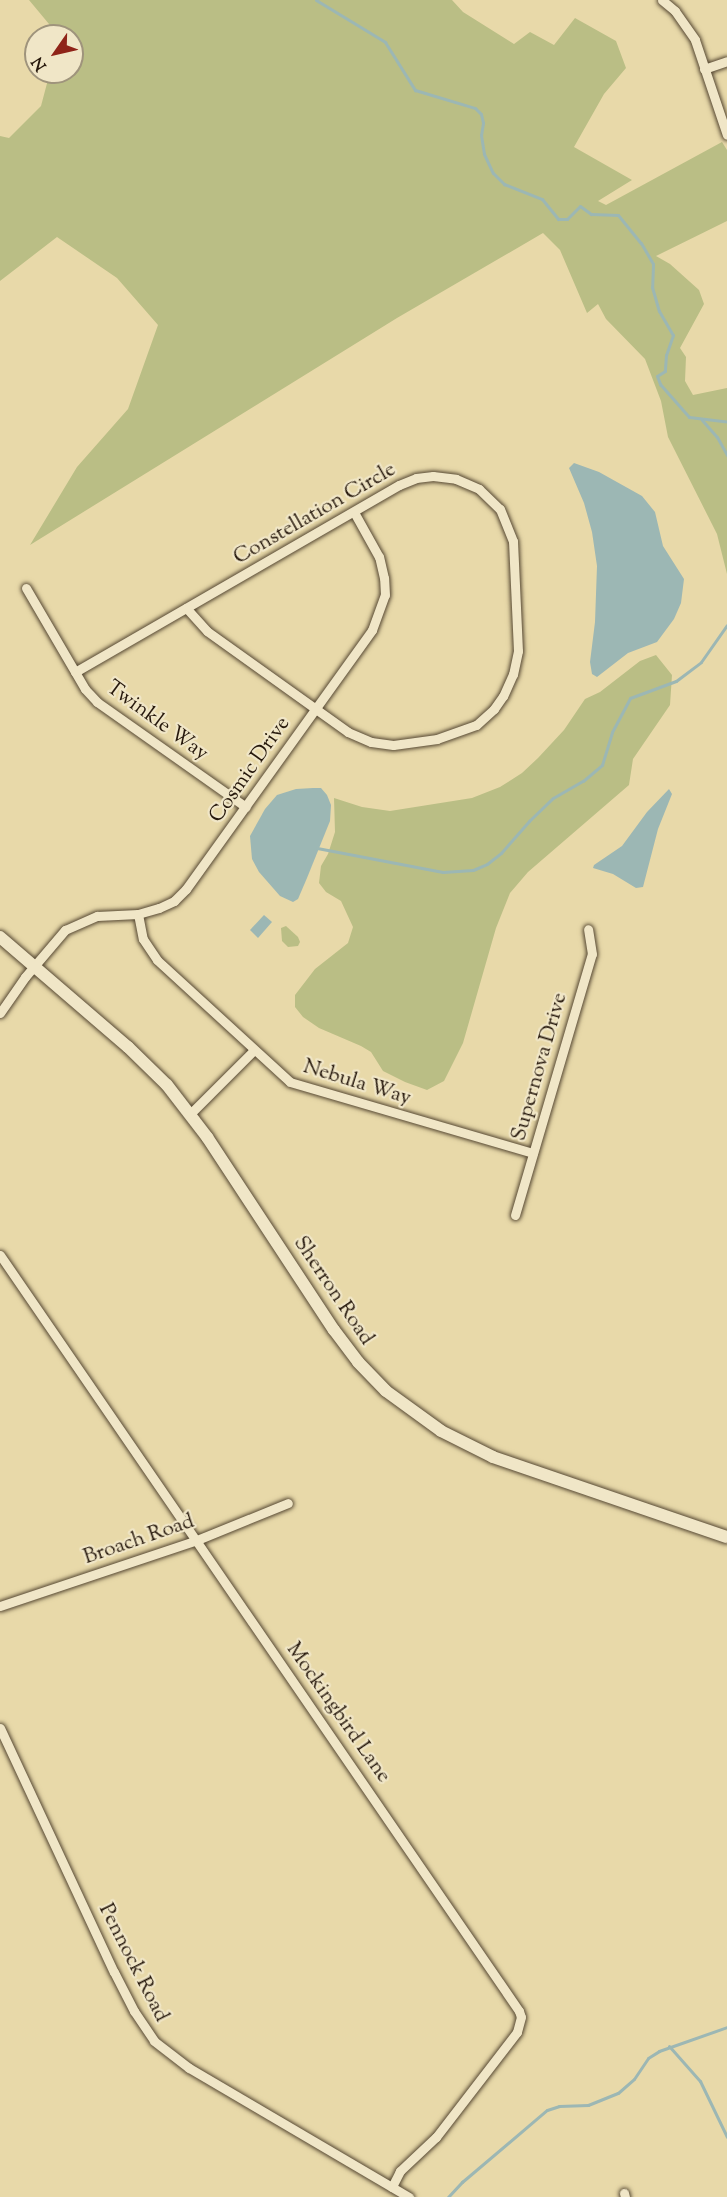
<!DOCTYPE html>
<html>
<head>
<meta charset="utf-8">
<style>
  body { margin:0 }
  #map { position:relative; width:727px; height:2197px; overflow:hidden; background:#e8d9a9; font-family:"Sorts Mill Goudy",serif }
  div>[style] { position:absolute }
  .green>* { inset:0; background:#babe85 }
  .water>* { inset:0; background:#9cb7b4 }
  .stream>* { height:3px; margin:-1.5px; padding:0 1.5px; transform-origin:1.5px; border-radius:1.5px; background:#9cb7b4 }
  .roads { filter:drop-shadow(0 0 2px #564833) drop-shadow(0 0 2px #564833) }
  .minor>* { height:9px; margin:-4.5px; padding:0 4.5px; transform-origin:4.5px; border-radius:4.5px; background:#f0e6c7 }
  .secondary>* { height:12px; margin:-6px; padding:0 6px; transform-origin:6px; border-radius:6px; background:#f0e6c7 }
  span { translate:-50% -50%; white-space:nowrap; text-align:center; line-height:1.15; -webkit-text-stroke:4.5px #f0e6c7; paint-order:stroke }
  .street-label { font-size:21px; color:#26180c }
  .north { position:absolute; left:24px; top:24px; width:60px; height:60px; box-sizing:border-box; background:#f0e6c7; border:2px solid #9f947c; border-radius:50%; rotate:236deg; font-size:16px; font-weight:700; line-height:24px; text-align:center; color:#26180c }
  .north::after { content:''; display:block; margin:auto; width:21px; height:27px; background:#8f2418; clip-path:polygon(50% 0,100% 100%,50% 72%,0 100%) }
</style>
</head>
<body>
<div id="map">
  <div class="green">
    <div style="clip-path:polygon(29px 0,452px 0,463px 12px,514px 44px,530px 32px,554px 45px,575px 18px,616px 41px,626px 68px,604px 94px,574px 147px,632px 180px,598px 201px,606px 205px,722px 142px,727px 150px,727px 221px,656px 256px,670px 264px,699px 290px,704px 304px,680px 348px,686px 357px,685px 381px,693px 395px,727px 388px,727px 574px,717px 534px,668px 437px,661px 401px,645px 359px,606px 319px,598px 304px,587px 313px,560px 250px,543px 233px,397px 318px,30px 545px,77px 467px,128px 409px,158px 325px,117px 278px,57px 237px,0 281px,0 136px,9px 138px,41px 106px,50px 72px,72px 72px,72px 36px,59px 36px)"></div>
    <div style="clip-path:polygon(656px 655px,672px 675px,670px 705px,633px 759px,629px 785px,528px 872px,510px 893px,496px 928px,463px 1043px,444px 1081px,427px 1090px,405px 1082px,383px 1071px,371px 1052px,361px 1046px,319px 1028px,303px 1017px,295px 1007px,295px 995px,315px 969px,348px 943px,353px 927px,341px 901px,326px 892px,319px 883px,321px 866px,328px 854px,335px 832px,334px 798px,362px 807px,390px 811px,472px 798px,500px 787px,522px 773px,538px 758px,564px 730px,585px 699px,600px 692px,640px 661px)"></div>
    <div style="clip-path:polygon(286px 926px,298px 937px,300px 942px,298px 946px,288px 947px,282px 941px,281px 928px)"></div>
  </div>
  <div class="water">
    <div style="clip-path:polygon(574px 463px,599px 472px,642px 496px,655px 512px,663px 546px,684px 579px,681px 603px,674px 619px,657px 642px,628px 653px,597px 677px,592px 674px,590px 662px,595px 622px,597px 566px,592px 532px,584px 503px,569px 468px)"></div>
    <div style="clip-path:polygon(313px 788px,321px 788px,327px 795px,331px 805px,330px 821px,307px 878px,298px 899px,293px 902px,280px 896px,259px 872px,252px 859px,250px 836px,265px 809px,277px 795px,296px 789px)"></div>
    <div style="clip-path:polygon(669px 789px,672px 794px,658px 829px,643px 887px,636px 888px,613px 874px,593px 868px,594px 865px,622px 846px,647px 812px)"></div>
    <div style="clip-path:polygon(264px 915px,272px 922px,258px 938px,250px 930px)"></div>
  </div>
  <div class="stream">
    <div style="left:316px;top:0;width:81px;rotate:31.3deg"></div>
    <div style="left:385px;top:42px;width:57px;rotate:58deg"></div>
    <div style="left:415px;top:90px;width:63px;rotate:16.7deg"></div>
    <div style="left:475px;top:108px;width:8px;rotate:45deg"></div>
    <div style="left:481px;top:114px;width:9px;rotate:77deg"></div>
    <div style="left:483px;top:123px;width:12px;rotate:99deg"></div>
    <div style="left:481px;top:135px;width:19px;rotate:81deg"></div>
    <div style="left:484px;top:154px;width:21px;rotate:65deg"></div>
    <div style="left:493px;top:173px;width:16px;rotate:45deg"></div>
    <div style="left:504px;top:184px;width:41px;rotate:21.5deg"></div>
    <div style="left:542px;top:199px;width:26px;rotate:51deg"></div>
    <div style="left:558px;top:219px;width:9px"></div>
    <div style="left:567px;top:219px;width:18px;rotate:-45deg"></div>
    <div style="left:580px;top:206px;width:14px;rotate:36deg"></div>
    <div style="left:591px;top:214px;width:27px;rotate:2deg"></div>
    <div style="left:618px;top:215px;width:36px;rotate:51deg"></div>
    <div style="left:641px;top:243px;width:24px;rotate:60deg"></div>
    <div style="left:653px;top:264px;width:23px;rotate:92deg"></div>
    <div style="left:652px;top:287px;width:25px;rotate:74deg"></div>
    <div style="left:659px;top:311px;width:28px;rotate:60deg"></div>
    <div style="left:673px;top:335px;width:21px;rotate:109deg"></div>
    <div style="left:666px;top:355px;width:16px;rotate:94deg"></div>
    <div style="left:665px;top:371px;width:9px;rotate:148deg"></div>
    <div style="left:657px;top:376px;width:9px;rotate:69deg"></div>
    <div style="left:660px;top:384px;width:44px;rotate:48.7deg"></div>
    <div style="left:689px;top:417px;width:38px;rotate:7deg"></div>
    <div style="left:702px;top:420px;width:23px;rotate:49deg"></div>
    <div style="left:717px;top:437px;width:21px;rotate:61deg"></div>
    <div style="left:317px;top:848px;width:128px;rotate:10.8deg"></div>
    <div style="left:443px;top:872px;width:30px;rotate:-4deg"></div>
    <div style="left:473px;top:870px;width:15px;rotate:-23deg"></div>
    <div style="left:487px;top:864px;width:18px;rotate:-38deg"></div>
    <div style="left:501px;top:853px;width:43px;rotate:-48.8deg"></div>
    <div style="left:529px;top:821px;width:33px;rotate:-44deg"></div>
    <div style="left:553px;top:798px;width:34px;rotate:-30deg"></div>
    <div style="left:583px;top:781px;width:25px;rotate:-40deg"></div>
    <div style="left:602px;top:765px;width:34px;rotate:-73deg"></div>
    <div style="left:612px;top:732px;width:38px;rotate:-62deg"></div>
    <div style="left:630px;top:698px;width:49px;rotate:-20.3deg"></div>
    <div style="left:676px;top:681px;width:31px;rotate:-37deg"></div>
    <div style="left:701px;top:662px;width:45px;rotate:-54.9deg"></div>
    <div style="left:669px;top:2046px;width:47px;rotate:48.5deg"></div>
    <div style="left:700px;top:2081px;width:62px;rotate:64.3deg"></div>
    <div style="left:448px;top:2197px;width:21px;rotate:-47deg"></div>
    <div style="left:462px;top:2182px;width:111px;rotate:-40.3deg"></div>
    <div style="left:547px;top:2110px;width:13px;rotate:-18deg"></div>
    <div style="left:559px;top:2106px;width:29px;rotate:-2deg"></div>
    <div style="left:588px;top:2105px;width:32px;rotate:-22deg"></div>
    <div style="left:618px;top:2093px;width:21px;rotate:-41deg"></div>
    <div style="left:634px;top:2079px;width:25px;rotate:-56deg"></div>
    <div style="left:648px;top:2058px;width:13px;rotate:-32deg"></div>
    <div style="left:659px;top:2051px;width:72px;rotate:-19.4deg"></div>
  </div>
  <div class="roads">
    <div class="minor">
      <div style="left:662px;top:0;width:17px;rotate:40deg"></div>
      <div style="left:675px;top:11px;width:35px;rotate:55deg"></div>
      <div style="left:695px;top:40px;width:100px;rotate:71.4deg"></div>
      <div style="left:704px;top:69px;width:24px;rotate:-19deg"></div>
      <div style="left:26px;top:588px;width:117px;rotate:59.7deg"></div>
      <div style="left:85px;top:689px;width:18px;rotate:47deg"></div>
      <div style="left:97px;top:702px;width:182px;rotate:35.2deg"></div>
      <div style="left:75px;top:672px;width:374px;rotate:-30deg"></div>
      <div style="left:399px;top:485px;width:18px;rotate:-22deg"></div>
      <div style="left:416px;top:478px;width:17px;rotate:-7deg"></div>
      <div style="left:433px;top:476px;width:23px;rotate:7deg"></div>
      <div style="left:456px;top:479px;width:25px;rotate:23deg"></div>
      <div style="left:479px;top:489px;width:29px;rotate:44deg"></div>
      <div style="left:500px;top:509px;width:35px;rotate:68deg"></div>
      <div style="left:513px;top:541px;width:110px;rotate:87.4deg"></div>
      <div style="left:518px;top:651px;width:24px;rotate:102deg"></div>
      <div style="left:513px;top:674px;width:24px;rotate:114deg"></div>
      <div style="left:503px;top:696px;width:16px;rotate:125deg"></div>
      <div style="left:494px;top:709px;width:24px;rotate:138deg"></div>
      <div style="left:476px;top:725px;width:41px;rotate:160.3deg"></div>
      <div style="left:437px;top:739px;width:44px;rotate:172.2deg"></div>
      <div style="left:393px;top:745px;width:22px;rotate:-172deg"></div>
      <div style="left:371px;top:742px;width:25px;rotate:-157deg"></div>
      <div style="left:348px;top:732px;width:173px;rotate:-144.4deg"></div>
      <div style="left:207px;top:631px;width:31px;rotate:-132deg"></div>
      <div style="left:138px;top:914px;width:25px;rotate:79deg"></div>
      <div style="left:143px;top:939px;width:25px;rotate:56deg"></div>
      <div style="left:157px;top:960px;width:180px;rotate:42.5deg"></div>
      <div style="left:290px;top:1082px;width:253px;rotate:16.3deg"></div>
      <div style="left:0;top:1013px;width:44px;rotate:-55.2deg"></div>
      <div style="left:25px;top:977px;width:62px;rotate:-49.6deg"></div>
      <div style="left:65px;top:930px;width:35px;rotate:-24deg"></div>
      <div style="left:97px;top:916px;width:41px;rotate:-2.8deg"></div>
      <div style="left:138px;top:914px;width:22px;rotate:-16deg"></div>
      <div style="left:159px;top:908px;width:17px;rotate:-25deg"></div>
      <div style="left:174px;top:901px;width:17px;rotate:-45deg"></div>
      <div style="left:186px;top:889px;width:319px;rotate:-54.3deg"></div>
      <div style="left:372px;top:630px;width:37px;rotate:-70deg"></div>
      <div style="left:385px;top:595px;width:17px;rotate:-93deg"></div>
      <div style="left:384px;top:578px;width:22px;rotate:-103deg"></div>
      <div style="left:379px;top:557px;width:51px;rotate:-119.1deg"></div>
      <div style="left:190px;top:1114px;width:89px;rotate:-45deg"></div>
      <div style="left:515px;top:1215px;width:272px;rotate:-73.6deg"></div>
      <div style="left:592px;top:954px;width:25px;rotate:-99deg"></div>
      <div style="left:0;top:1255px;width:917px;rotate:55.53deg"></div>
      <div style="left:519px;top:2011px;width:6px;rotate:72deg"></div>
      <div style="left:521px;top:2017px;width:16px;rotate:105deg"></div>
      <div style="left:517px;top:2032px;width:133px;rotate:127.6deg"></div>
      <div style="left:436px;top:2137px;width:50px;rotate:136.6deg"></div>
      <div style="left:400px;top:2171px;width:18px;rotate:117deg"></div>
      <div style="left:0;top:1606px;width:208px;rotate:-18.5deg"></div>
      <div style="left:197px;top:1540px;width:98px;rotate:-22.1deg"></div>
      <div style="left:0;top:1728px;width:269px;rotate:65deg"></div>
      <div style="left:114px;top:1972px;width:44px;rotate:62.9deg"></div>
      <div style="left:134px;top:2011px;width:36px;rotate:56deg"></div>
      <div style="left:154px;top:2041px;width:44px;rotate:37.6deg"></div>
      <div style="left:189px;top:2068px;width:255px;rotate:30.4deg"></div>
      <div style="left:624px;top:2193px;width:4px;rotate:76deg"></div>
    </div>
    <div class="secondary">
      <div style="left:0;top:937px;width:169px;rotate:40.7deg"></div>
      <div style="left:128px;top:1047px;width:54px;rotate:44.3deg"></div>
      <div style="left:167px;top:1085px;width:66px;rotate:52.4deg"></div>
      <div style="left:207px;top:1137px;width:231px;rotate:56.7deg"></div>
      <div style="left:334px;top:1330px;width:40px;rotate:53deg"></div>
      <div style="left:358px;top:1362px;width:40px;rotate:46deg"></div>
      <div style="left:386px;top:1391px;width:68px;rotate:36deg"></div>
      <div style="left:441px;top:1431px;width:58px;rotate:26.6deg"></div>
      <div style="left:493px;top:1457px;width:247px;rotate:18.9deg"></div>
    </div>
  </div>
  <div class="street-label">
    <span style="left:315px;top:514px;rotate:-30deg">Constellation Circle</span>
    <span style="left:157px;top:721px;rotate:36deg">Twinkle Way</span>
    <span style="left:250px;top:770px;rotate:-55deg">Cosmic Drive</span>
    <span style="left:540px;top:1067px;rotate:-74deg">Supernova Drive</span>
    <span style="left:357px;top:1083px;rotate:17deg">Nebula Way</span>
    <span style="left:333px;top:1291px;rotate:56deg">Sherron Road</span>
    <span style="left:139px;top:1540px;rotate:-19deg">Broach Road</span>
    <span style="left:338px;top:1713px;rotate:55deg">Mockingbird Lane</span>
    <span style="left:133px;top:1963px;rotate:63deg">Pennock Road</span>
  </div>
  <div class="north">N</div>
</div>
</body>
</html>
